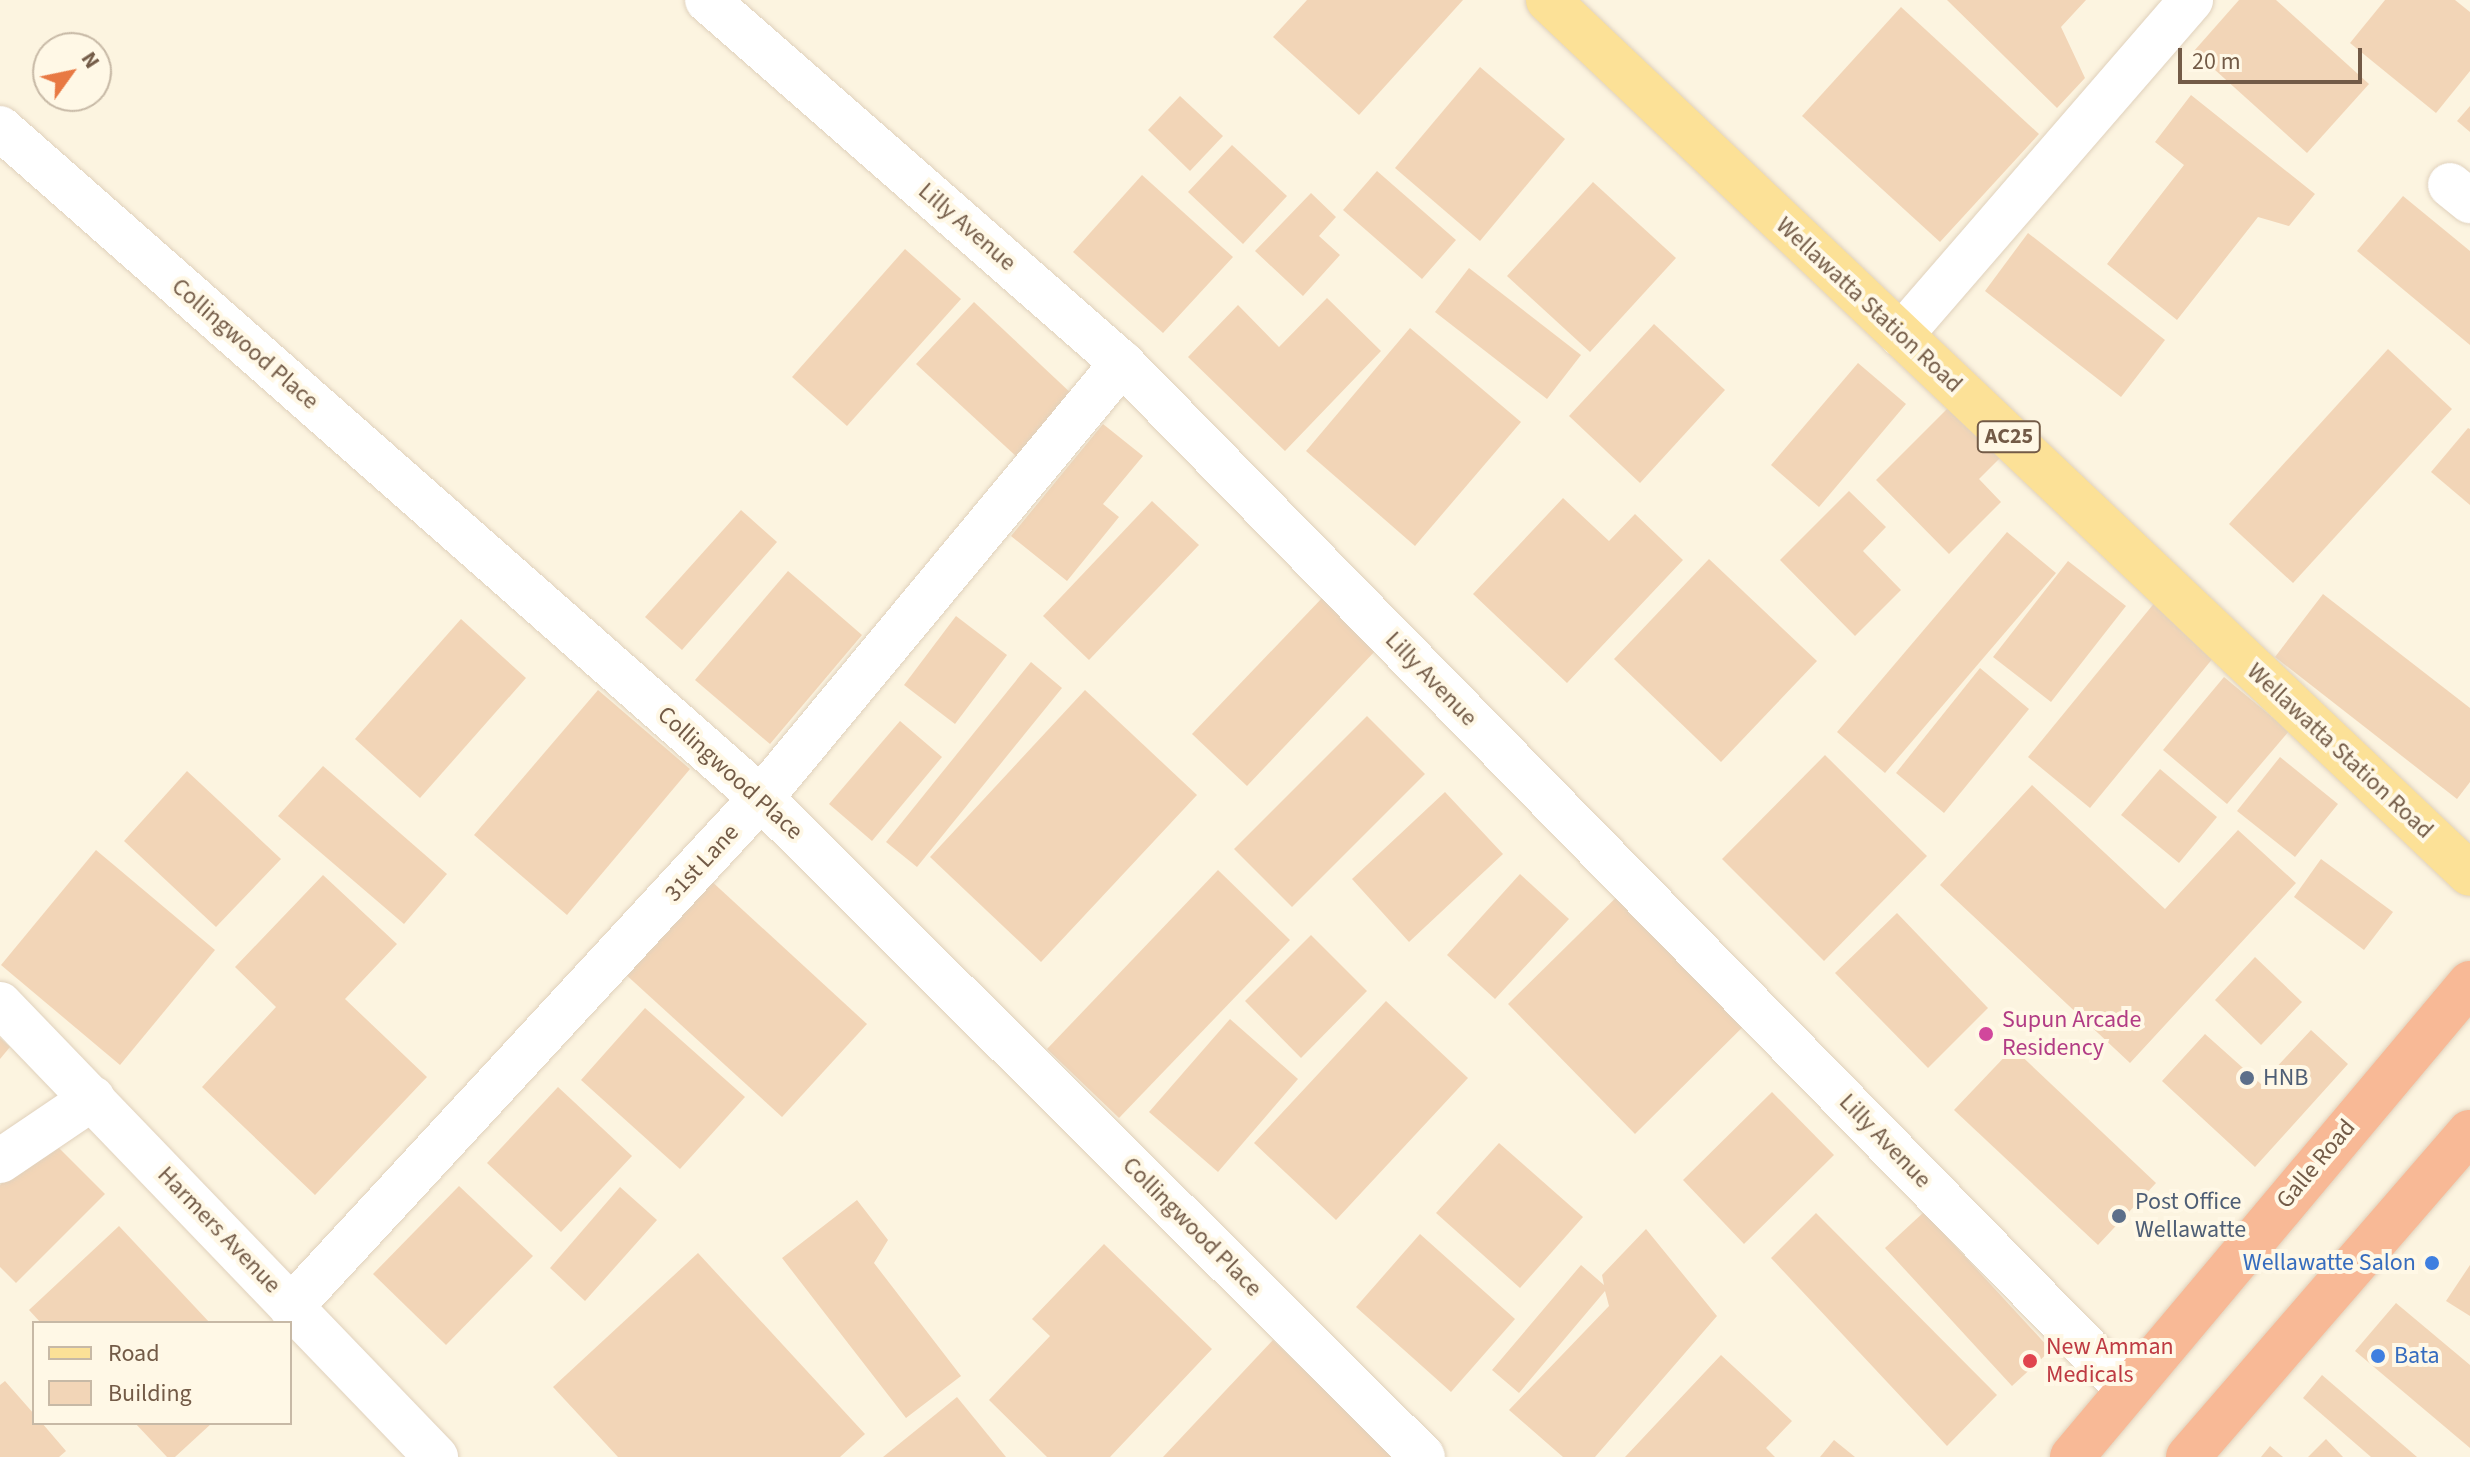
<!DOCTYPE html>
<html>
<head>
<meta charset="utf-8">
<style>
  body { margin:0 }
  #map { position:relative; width:2470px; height:1457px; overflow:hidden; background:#fcf4e0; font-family:"Source Sans 3",sans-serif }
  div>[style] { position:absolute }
  .building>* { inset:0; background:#f2d5b7 }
  .roads { filter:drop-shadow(0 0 2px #e0d1bc) drop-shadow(0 0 2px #e0d1bc) }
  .minor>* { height:44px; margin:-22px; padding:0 22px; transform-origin:22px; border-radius:22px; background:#fff }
  .major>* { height:44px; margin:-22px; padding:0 22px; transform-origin:22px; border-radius:22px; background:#fce197 }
  .highway>* { height:44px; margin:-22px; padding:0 22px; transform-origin:22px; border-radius:22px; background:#f8b996 }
  .dots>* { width:22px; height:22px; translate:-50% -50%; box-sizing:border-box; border:4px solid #fff8e6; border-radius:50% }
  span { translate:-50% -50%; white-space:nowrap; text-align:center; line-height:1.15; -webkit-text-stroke:8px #fff8e6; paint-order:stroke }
  .shield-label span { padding:2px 6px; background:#fff8e6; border:2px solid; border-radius:6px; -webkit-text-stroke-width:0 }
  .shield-label { font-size:22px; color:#735b47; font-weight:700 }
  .street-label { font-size:24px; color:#735b47 }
  .hotel-label { font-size:24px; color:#b23c85 }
  .left { translate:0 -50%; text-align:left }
  .service-label { font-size:24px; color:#4e5e75 }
  .shop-label { font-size:24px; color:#366cbe }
  .right { translate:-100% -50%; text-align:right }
  .health-label { font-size:24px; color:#be3a42 }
  .legend { position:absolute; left:32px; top:1321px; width:260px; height:104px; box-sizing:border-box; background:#fff8e6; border:2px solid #c7b9a6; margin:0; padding:10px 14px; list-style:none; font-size:24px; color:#735b47 }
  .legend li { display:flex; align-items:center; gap:16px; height:40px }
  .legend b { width:40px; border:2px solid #c7b9a6 }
  .north { position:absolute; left:32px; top:32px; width:80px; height:80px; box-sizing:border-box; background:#fff8e6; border:2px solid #c7b9a6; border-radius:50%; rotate:57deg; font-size:22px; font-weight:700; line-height:32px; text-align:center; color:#735b47 }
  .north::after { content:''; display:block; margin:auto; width:28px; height:36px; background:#e87943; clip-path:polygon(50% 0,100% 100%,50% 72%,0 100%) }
  .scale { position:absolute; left:2178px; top:48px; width:184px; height:36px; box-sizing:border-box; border:4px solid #735b47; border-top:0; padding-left:10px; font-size:24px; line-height:28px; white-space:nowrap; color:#735b47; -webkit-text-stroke:6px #fff8e6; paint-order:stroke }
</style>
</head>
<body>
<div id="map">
  <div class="building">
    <div style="clip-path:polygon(1307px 0,1463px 0,1359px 115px,1273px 37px)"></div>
    <div style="clip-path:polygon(1947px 0,2086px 0,2061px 27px,2085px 78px,2057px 108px)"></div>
    <div style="clip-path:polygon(2239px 0,2276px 0,2369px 84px,2307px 153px,2194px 51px)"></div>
    <div style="clip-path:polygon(2385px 0,2455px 0,2470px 12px,2470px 71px,2436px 113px,2350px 43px)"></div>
    <div style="clip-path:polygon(1901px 7px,2039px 134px,1940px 242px,1802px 116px)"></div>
    <div style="clip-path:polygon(1480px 67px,1565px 139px,1480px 241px,1395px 168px)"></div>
    <div style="clip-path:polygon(2191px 95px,2315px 194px,2289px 226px,2258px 217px,2177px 320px,2107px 264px,2184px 165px,2155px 142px)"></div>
    <div style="clip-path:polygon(1180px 96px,1223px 136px,1190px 171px,1148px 130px)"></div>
    <div style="clip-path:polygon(2470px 106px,2470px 132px,2457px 121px)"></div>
    <div style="clip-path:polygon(1232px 145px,1287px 196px,1243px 244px,1188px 192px)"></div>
    <div style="clip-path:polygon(1377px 171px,1456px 240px,1422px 279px,1343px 210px)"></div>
    <div style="clip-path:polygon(1142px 175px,1233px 257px,1163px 333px,1073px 252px)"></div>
    <div style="clip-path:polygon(1593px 182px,1676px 258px,1590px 352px,1507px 276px)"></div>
    <div style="clip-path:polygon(1311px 193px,1336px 217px,1319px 236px,1340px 255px,1303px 296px,1255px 251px)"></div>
    <div style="clip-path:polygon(2403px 196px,2470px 251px,2470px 345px,2357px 251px)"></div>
    <div style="clip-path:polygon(2028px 233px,2165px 340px,2121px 397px,1985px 291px)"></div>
    <div style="clip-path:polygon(905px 249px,961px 299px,847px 426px,792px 377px)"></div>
    <div style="clip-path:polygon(1469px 268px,1581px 355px,1547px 399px,1435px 312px)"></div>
    <div style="clip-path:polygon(1327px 298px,1381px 351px,1285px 451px,1188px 357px,1238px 305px,1279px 347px)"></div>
    <div style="clip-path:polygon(974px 302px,1074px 396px,1018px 458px,916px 364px)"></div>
    <div style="clip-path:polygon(1654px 324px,1725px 390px,1640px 483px,1569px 416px)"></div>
    <div style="clip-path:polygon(1410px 328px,1521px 422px,1415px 546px,1306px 451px)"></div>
    <div style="clip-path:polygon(2388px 349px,2452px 409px,2293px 583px,2229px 524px)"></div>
    <div style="clip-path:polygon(1858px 363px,1906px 404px,1819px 507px,1771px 465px)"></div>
    <div style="clip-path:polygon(1953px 403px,2004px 454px,1979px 479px,2001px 502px,1949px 554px,1876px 480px)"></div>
    <div style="clip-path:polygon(1103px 424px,1143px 456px,1103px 504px,1119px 517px,1067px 581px,1011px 536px)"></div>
    <div style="clip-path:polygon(2468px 428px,2470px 429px,2470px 505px,2431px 472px)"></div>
    <div style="clip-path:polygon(1849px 491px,1886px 527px,1863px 551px,1901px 590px,1855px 636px,1780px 560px)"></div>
    <div style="clip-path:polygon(1563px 498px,1609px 541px,1635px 514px,1683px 560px,1567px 683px,1473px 594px)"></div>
    <div style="clip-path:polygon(1152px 501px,1199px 545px,1089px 660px,1043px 616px)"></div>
    <div style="clip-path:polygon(741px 510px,777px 542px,682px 650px,645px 617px)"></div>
    <div style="clip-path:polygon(2007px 532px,2056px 573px,1885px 773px,1837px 732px)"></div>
    <div style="clip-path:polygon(1709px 559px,1817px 661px,1721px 762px,1614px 659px)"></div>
    <div style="clip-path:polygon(2068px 561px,2126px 606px,2051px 702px,1993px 657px)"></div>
    <div style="clip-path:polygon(788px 571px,862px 635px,770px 744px,695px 680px)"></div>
    <div style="clip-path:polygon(2323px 594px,2470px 708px,2470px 782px,2457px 799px,2275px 657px)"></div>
    <div style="clip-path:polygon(1323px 597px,1377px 649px,1247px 786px,1192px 734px)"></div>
    <div style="clip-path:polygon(2156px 601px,2218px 652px,2090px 808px,2028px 757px)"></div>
    <div style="clip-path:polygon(956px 616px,1007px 655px,955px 724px,904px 685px)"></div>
    <div style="clip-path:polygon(461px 619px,526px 678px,420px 798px,355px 739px)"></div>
    <div style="clip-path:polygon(1031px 662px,1062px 688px,917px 867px,886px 842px)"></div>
    <div style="clip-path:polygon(1980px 668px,2029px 709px,1944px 813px,1896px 773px)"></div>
    <div style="clip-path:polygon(2224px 677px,2289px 731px,2227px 804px,2163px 750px)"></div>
    <div style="clip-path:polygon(598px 690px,690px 769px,567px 915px,474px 835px)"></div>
    <div style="clip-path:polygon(1085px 690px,1197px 795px,1041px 962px,930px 857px)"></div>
    <div style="clip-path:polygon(1367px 716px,1425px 774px,1292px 907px,1234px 849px)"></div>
    <div style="clip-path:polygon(900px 721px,942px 757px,872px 841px,829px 804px)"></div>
    <div style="clip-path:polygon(1825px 755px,1927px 856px,1824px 961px,1722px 859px)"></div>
    <div style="clip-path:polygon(2280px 757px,2338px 804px,2295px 857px,2237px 811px)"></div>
    <div style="clip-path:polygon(323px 766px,447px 874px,404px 924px,278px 816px)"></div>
    <div style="clip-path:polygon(2160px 769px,2217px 817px,2179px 863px,2121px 815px)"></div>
    <div style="clip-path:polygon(187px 771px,281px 859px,216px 927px,124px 841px)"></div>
    <div style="clip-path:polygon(2032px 785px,2165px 909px,2238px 830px,2296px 883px,2130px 1063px,1940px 885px)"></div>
    <div style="clip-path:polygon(1445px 792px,1503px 854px,1409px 942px,1352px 879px)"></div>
    <div style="clip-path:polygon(96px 850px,215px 950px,120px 1065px,1px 965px)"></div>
    <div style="clip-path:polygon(2321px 859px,2393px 912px,2364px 950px,2294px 897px)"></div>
    <div style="clip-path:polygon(1218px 870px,1290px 940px,1119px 1118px,1047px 1049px)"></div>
    <div style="clip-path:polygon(1644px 870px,1771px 999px,1635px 1134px,1508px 1004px)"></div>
    <div style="clip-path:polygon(1520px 874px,1569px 919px,1495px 999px,1447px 955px)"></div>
    <div style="clip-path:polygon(323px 875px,397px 944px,345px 999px,427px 1077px,315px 1195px,202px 1087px,276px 1007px,235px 967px)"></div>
    <div style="clip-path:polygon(708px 878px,867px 1024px,782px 1117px,623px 972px)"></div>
    <div style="clip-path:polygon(1897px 913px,1988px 1008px,1928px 1068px,1835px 973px)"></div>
    <div style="clip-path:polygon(1311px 935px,1367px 991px,1301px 1058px,1245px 1001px)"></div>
    <div style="clip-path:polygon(2255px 957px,2302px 1002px,2261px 1045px,2215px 1000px)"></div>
    <div style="clip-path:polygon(1386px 1001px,1468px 1078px,1336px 1220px,1254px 1143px)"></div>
    <div style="clip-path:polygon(645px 1008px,745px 1097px,680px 1169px,581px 1080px)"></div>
    <div style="clip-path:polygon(1230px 1019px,1298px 1079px,1218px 1172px,1149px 1112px)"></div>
    <div style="clip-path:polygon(2311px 1030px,2348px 1064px,2255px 1167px,2162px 1081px,2205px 1034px,2261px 1084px)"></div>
    <div style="clip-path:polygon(0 1038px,10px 1047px,0 1059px)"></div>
    <div style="clip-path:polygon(2013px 1048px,2156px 1183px,2098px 1245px,1954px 1110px)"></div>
    <div style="clip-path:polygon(558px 1087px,632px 1156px,561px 1232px,487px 1163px)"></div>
    <div style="clip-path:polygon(1772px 1092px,1834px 1155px,1744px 1244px,1683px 1180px)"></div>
    <div style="clip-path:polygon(48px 1137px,105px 1194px,16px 1283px,0 1267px,0 1185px)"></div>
    <div style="clip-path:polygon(1499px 1143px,1583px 1217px,1520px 1288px,1436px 1213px)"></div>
    <div style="clip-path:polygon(459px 1186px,533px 1256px,446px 1345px,373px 1274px)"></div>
    <div style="clip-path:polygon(620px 1187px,657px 1220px,585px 1301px,550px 1268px)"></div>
    <div style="clip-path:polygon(857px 1200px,888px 1240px,874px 1263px,961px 1376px,906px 1418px,782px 1258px)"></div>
    <div style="clip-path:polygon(1924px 1212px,2051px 1350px,2012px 1386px,1885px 1248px)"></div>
    <div style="clip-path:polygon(1816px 1213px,1997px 1395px,1947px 1446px,1771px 1258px)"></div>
    <div style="clip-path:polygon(119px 1226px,210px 1323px,41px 1323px,29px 1310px)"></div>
    <div style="clip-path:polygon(1646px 1229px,1717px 1316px,1595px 1457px,1563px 1457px,1509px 1410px,1609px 1306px,1605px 1291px,1519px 1393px,1492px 1370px,1581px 1265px,1604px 1285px,1602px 1275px)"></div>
    <div style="clip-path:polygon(1420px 1234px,1515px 1319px,1451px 1392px,1356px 1307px)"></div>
    <div style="clip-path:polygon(1104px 1244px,1212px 1349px,1110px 1457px,1047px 1457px,989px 1400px,1050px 1336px,1032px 1319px)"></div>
    <div style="clip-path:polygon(698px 1253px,865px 1434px,840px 1457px,618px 1457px,553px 1387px)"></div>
    <div style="clip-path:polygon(2470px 1265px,2470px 1316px,2446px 1301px)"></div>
    <div style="clip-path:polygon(2396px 1303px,2470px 1365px,2470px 1448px,2355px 1351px)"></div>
    <div style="clip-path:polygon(1273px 1340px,1395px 1457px,1163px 1457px)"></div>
    <div style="clip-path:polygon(1721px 1355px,1792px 1421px,1766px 1448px,1775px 1457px,1625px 1457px)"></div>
    <div style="clip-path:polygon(2322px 1375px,2417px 1457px,2371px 1457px,2303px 1398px)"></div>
    <div style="clip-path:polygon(5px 1381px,34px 1414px,34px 1423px,42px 1423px,66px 1451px,59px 1457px,0 1457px,0 1385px)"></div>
    <div style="clip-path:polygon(957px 1397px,1006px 1457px,883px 1457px)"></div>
    <div style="clip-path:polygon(135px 1423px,212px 1423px,175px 1457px,167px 1457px)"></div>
    <div style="clip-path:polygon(2326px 1439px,2343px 1457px,2308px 1457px)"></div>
    <div style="clip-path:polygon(1834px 1440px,1855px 1457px,1820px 1457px)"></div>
    <div style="clip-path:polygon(2270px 1446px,2283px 1457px,2261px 1457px)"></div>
  </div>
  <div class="roads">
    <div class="minor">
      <div style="left:707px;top:0;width:551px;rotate:41.18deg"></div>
      <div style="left:1122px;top:363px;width:1435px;rotate:45.59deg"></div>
      <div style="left:0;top:128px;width:1014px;rotate:41.36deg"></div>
      <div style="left:761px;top:798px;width:934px;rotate:44.87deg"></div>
      <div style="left:2450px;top:185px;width:26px;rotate:39deg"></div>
      <div style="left:1901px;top:335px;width:443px;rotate:-49.1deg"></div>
      <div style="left:0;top:1004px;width:629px;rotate:46.1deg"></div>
      <div style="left:0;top:1161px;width:112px;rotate:-34.1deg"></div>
      <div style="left:291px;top:1307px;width:693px;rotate:-47.28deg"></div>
      <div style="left:761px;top:798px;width:565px;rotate:-50.31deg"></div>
    </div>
    <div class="major">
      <div style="left:1548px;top:0;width:1270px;rotate:43.47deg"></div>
    </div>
    <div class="highway">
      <div style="left:2072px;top:1457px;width:619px;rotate:-49.98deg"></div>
      <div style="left:2188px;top:1457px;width:430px;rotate:-49.1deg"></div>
    </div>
  </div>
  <div class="dots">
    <div style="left:1986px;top:1034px;background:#d1479c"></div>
    <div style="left:2247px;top:1078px;background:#5c6f8a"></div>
    <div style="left:2119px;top:1216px;background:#5c6f8a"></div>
    <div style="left:2432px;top:1263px;background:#3f7fe0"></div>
    <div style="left:2378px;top:1356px;background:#3f7fe0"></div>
    <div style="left:2030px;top:1361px;background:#e0444e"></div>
  </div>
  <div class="shield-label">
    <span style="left:2009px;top:437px">AC25</span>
  </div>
  <div class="street-label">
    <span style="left:967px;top:227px;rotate:41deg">Lilly Avenue</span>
    <span style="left:1869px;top:305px;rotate:43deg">Wellawatta Station Road</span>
    <span style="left:245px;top:344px;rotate:41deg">Collingwood Place</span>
    <span style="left:1431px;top:679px;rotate:46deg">Lilly Avenue</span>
    <span style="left:2340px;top:751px;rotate:43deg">Wellawatta Station Road</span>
    <span style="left:730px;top:773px;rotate:42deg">Collingwood Place</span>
    <span style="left:702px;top:863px;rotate:-47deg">31st Lane</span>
    <span style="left:1885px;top:1141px;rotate:46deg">Lilly Avenue</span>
    <span style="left:2316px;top:1164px;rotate:-50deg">Galle Road</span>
    <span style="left:1192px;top:1227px;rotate:45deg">Collingwood Place</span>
    <span style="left:219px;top:1230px;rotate:46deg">Harmers Avenue</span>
  </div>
  <div class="hotel-label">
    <span class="left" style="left:2002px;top:1034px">Supun Arcade<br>Residency</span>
  </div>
  <div class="service-label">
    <span class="left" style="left:2263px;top:1078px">HNB</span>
    <span class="left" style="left:2135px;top:1216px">Post Office<br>Wellawatte</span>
  </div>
  <div class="shop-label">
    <span class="right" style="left:2416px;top:1263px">Wellawatte Salon</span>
    <span class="left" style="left:2394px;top:1356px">Bata</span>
  </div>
  <div class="health-label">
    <span class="left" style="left:2046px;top:1361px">New Amman<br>Medicals</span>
  </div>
  <ul class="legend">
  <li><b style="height:10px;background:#fce197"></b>Road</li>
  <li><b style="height:22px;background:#f2d5b7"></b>Building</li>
  </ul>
  <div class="north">N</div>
  <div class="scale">20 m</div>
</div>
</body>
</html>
